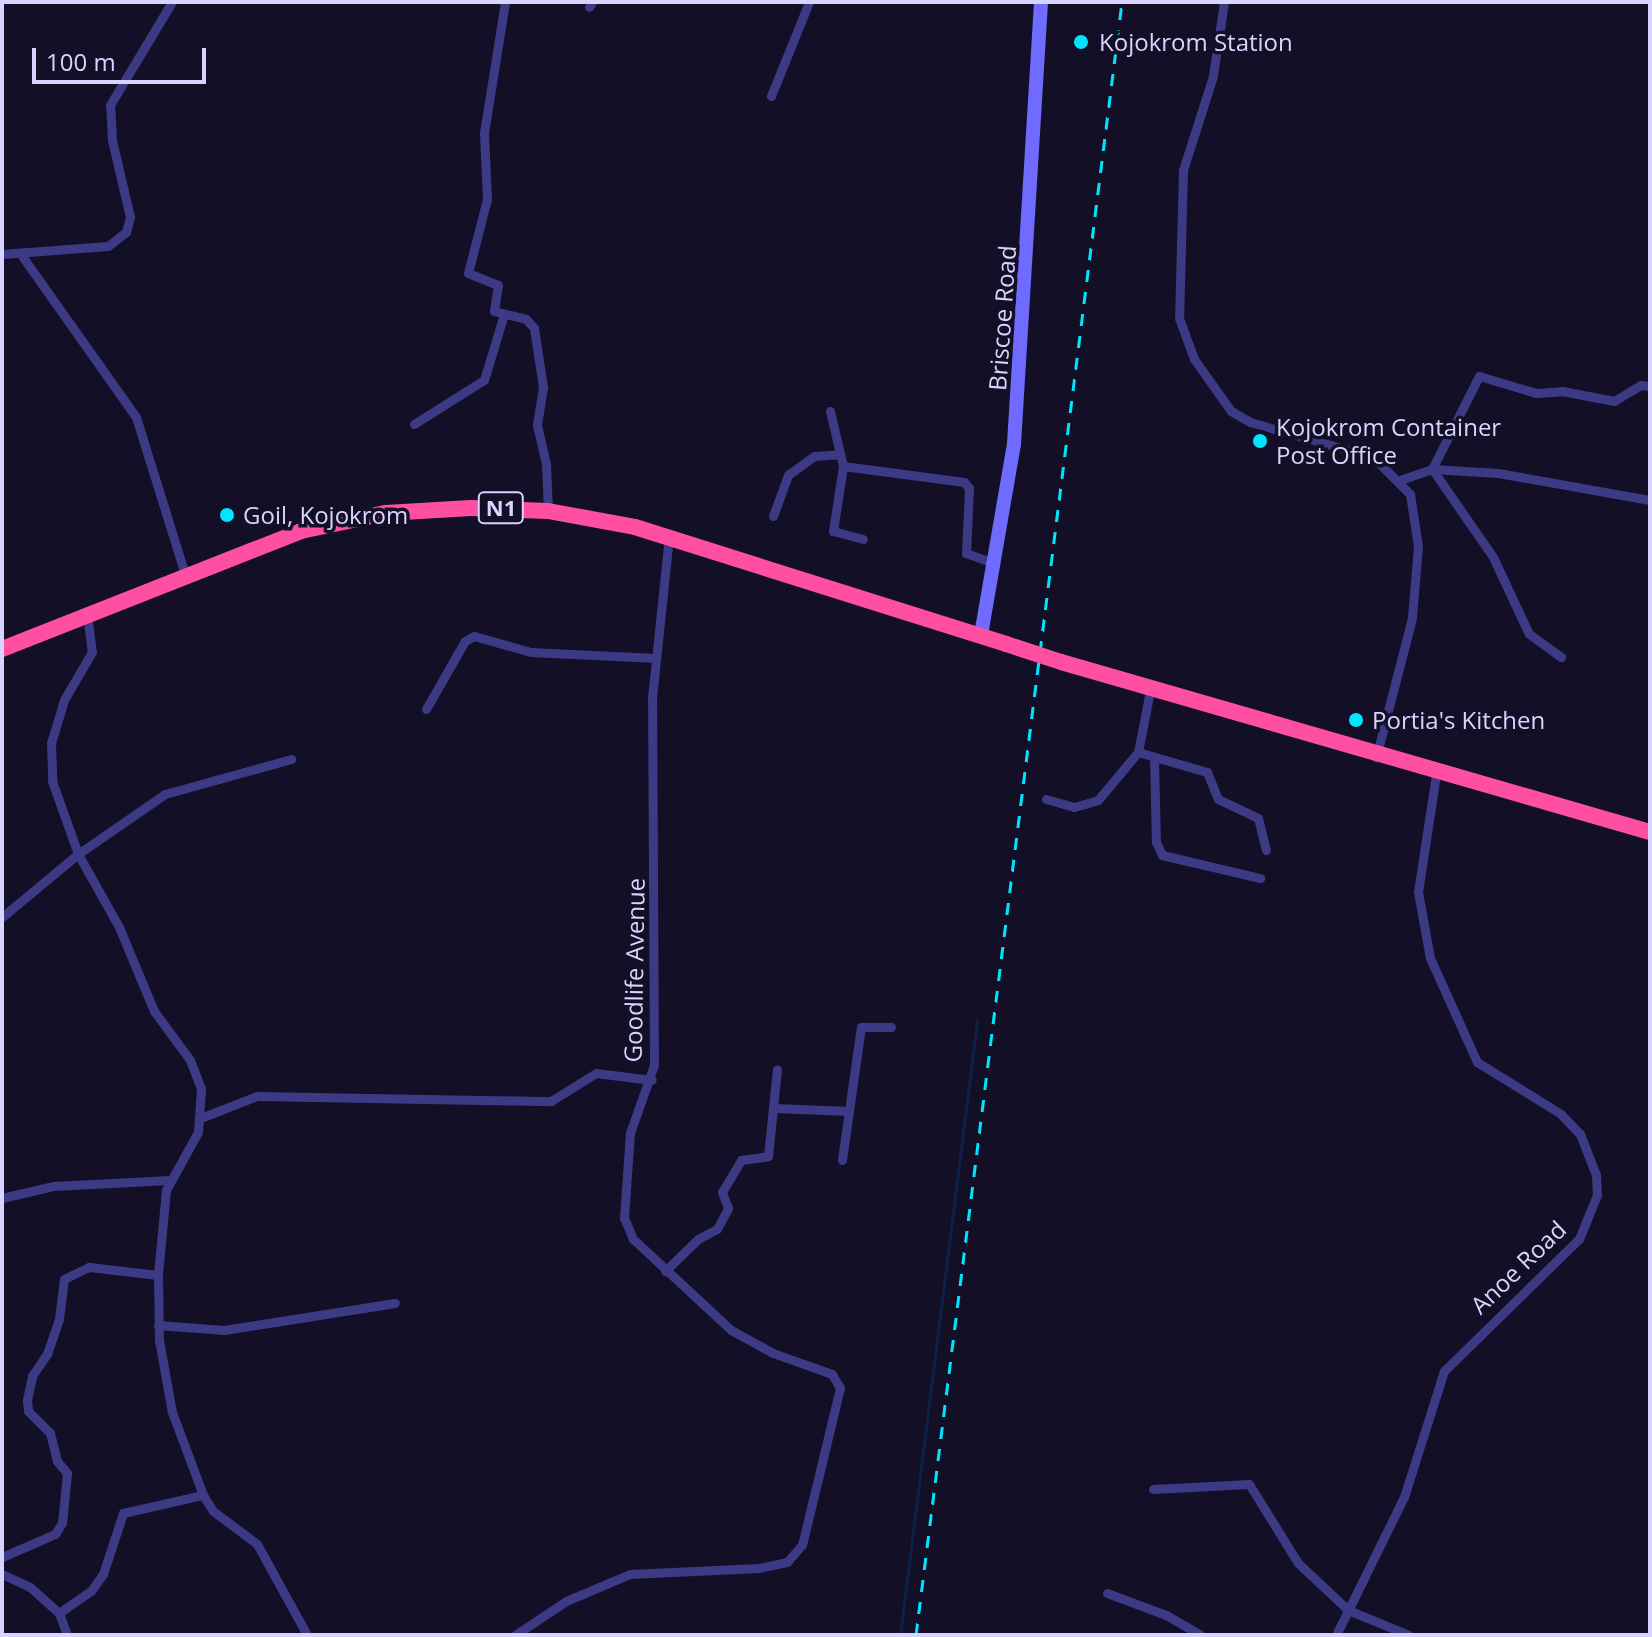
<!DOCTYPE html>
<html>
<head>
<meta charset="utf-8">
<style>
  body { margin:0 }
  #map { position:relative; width:1652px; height:1637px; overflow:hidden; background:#130f26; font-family:"Open Sans",sans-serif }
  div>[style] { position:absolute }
  .stream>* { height:3px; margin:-1.5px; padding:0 1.5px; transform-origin:1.5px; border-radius:1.5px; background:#0c2248 }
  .street>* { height:9px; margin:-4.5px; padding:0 4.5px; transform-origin:4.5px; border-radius:4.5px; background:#3d3a85 }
  .secondary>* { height:14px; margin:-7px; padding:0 7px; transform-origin:7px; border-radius:7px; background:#6f6bff }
  .highway>* { height:16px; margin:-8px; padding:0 8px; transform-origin:8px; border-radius:8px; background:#ff4fa3 }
  .rail>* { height:3px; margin-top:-1.5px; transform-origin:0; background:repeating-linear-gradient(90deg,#00e5ff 0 12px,transparent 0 22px) }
  .highway-bridge>* { height:16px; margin:-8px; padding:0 8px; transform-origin:8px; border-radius:8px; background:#ff4fa3 }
  .dots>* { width:22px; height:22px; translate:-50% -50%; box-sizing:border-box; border:4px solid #130f26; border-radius:50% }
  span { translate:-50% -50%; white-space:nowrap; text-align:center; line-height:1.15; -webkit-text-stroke:7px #130f26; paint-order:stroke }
  .shield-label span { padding:2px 6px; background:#130f26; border:2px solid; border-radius:6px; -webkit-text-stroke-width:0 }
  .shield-label { font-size:22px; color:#d9d4ff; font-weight:700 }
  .poi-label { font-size:24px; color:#d9d4ff }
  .left { translate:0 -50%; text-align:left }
  .street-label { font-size:24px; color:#d9d4ff }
  .frame { position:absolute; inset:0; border:4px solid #d9d4ff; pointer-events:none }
  .scale { position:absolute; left:32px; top:48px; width:174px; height:36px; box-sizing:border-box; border:4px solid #d9d4ff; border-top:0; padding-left:10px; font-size:24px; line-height:28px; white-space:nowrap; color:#d9d4ff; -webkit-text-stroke:6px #130f26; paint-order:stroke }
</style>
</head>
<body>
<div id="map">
  <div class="stream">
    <div style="left:900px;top:1635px;width:619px;rotate:-82.85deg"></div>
  </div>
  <div class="street">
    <div style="left:505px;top:2px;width:133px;rotate:99.1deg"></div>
    <div style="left:484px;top:133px;width:66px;rotate:87.4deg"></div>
    <div style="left:487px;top:199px;width:76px;rotate:104.4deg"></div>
    <div style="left:468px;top:273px;width:32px;rotate:22deg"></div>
    <div style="left:498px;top:285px;width:26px;rotate:99deg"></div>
    <div style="left:494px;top:311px;width:33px;rotate:14deg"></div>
    <div style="left:526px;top:319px;width:12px;rotate:48deg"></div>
    <div style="left:534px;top:328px;width:60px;rotate:81.3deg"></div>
    <div style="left:543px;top:387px;width:38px;rotate:99deg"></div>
    <div style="left:537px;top:425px;width:40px;rotate:77deg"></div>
    <div style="left:546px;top:464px;width:47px;rotate:87.6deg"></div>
    <div style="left:1224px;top:2px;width:75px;rotate:98.5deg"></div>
    <div style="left:1213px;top:76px;width:99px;rotate:107.7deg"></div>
    <div style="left:1183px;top:170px;width:148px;rotate:91.5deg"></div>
    <div style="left:1179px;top:318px;width:44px;rotate:69.9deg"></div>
    <div style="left:1194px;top:359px;width:64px;rotate:54.6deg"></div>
    <div style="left:1231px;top:411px;width:22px;rotate:30deg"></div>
    <div style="left:1250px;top:422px;width:106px;rotate:15.9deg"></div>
    <div style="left:1352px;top:451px;width:31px;rotate:25deg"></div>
    <div style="left:1380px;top:464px;width:42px;rotate:45deg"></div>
    <div style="left:1410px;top:494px;width:53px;rotate:81.3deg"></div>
    <div style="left:1418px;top:546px;width:72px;rotate:94.8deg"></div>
    <div style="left:1412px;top:618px;width:144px;rotate:104.5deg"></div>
    <div style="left:589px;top:7px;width:6px;rotate:-59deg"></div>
    <div style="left:771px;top:96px;width:101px;rotate:-68deg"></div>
    <div style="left:2px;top:254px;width:106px;rotate:-4.3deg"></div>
    <div style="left:108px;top:246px;width:23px;rotate:-38deg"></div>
    <div style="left:126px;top:232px;width:16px;rotate:-75deg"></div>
    <div style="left:130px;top:217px;width:79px;rotate:-103.2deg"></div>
    <div style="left:112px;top:140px;width:35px;rotate:-93deg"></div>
    <div style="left:110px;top:105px;width:120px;rotate:-59deg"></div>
    <div style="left:22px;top:256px;width:197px;rotate:54.7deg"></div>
    <div style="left:136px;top:417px;width:164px;rotate:72.7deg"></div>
    <div style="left:830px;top:411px;width:57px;rotate:76.7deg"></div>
    <div style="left:843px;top:466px;width:66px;rotate:98.7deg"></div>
    <div style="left:833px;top:531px;width:31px;rotate:15deg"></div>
    <div style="left:414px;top:424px;width:83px;rotate:-32.2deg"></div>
    <div style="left:484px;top:380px;width:69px;rotate:-73.1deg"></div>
    <div style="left:843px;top:466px;width:122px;rotate:7.5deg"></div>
    <div style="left:964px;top:482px;width:8px;rotate:50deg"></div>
    <div style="left:969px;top:488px;width:65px;rotate:92.6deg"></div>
    <div style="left:966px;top:553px;width:29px;rotate:20deg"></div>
    <div style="left:1400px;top:480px;width:34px;rotate:-19deg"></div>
    <div style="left:1432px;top:469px;width:66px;rotate:3.5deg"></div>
    <div style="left:1498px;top:473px;width:154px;rotate:10.1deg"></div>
    <div style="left:773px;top:516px;width:44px;rotate:-69.9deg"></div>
    <div style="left:788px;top:475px;width:32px;rotate:-36deg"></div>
    <div style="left:814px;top:456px;width:26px;rotate:-4deg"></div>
    <div style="left:87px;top:613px;width:39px;rotate:83deg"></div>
    <div style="left:92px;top:652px;width:56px;rotate:120.3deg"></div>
    <div style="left:64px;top:700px;width:45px;rotate:106.8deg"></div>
    <div style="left:51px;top:743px;width:38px;rotate:88deg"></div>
    <div style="left:52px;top:781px;width:77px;rotate:70.4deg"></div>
    <div style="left:78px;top:854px;width:84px;rotate:60.7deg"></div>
    <div style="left:119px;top:927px;width:91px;rotate:67.4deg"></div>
    <div style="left:154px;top:1011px;width:61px;rotate:53.7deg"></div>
    <div style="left:190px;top:1060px;width:31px;rotate:69deg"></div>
    <div style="left:201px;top:1089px;width:43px;rotate:94deg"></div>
    <div style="left:198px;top:1132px;width:66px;rotate:118.9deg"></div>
    <div style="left:166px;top:1190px;width:85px;rotate:95.4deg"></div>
    <div style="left:158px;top:1275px;width:65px;rotate:89.1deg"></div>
    <div style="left:159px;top:1340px;width:73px;rotate:79.8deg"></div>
    <div style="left:172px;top:1412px;width:89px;rotate:69.5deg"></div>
    <div style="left:203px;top:1495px;width:19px;rotate:58deg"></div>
    <div style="left:213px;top:1511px;width:55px;rotate:36.9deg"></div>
    <div style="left:257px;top:1544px;width:104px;rotate:61.2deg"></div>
    <div style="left:1561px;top:657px;width:39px;rotate:-144deg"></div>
    <div style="left:1529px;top:634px;width:85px;rotate:-115.1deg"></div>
    <div style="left:1493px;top:557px;width:107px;rotate:-124.7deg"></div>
    <div style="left:1432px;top:469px;width:104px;rotate:-63.2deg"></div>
    <div style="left:1479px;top:376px;width:59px;rotate:16.6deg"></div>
    <div style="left:1536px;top:393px;width:26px;rotate:-4deg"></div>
    <div style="left:1562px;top:391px;width:53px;rotate:10.9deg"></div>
    <div style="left:1614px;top:401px;width:31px;rotate:-31deg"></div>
    <div style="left:1641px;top:385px;width:9px;rotate:6deg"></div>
    <div style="left:426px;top:709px;width:78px;rotate:-60.2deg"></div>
    <div style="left:465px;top:641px;width:10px;rotate:-29deg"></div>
    <div style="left:474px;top:636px;width:59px;rotate:15.7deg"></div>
    <div style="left:531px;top:652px;width:125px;rotate:2.7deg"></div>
    <div style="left:1138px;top:752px;width:72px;rotate:16.2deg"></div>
    <div style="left:1207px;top:772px;width:29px;rotate:68deg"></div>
    <div style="left:1218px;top:799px;width:44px;rotate:25.4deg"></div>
    <div style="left:1258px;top:818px;width:33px;rotate:76deg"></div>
    <div style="left:1154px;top:757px;width:85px;rotate:88.7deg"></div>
    <div style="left:1156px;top:842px;width:14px;rotate:65deg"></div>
    <div style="left:1162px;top:855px;width:101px;rotate:13.2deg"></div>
    <div style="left:1046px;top:799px;width:29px;rotate:16deg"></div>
    <div style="left:1074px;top:807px;width:25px;rotate:-16deg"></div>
    <div style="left:1098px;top:800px;width:62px;rotate:-50.2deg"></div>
    <div style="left:1138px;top:752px;width:62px;rotate:-78.9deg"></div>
    <div style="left:2px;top:917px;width:99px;rotate:-39.7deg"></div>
    <div style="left:78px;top:854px;width:106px;rotate:-34.6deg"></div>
    <div style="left:165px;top:794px;width:131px;rotate:-15.5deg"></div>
    <div style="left:774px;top:1108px;width:75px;rotate:2.3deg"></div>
    <div style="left:203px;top:1117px;width:58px;rotate:-21.3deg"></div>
    <div style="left:257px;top:1096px;width:294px;rotate:1deg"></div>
    <div style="left:551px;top:1101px;width:53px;rotate:-31.9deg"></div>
    <div style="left:596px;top:1073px;width:56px;rotate:7.1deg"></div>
    <div style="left:842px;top:1160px;width:134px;rotate:-81.9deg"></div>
    <div style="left:861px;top:1027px;width:30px"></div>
    <div style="left:2px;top:1198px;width:52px;rotate:-13.2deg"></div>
    <div style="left:53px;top:1186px;width:117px;rotate:-2.9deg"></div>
    <div style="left:665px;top:1271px;width:46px;rotate:-44.1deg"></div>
    <div style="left:698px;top:1239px;width:21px;rotate:-28deg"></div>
    <div style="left:717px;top:1229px;width:24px;rotate:-62deg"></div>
    <div style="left:728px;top:1208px;width:17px;rotate:-111deg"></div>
    <div style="left:722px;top:1192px;width:37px;rotate:-59deg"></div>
    <div style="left:741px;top:1160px;width:27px;rotate:-8deg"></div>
    <div style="left:768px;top:1156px;width:87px;rotate:-84.1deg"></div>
    <div style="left:158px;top:1325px;width:66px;rotate:4.3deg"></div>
    <div style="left:224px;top:1330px;width:173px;rotate:-9deg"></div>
    <div style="left:1153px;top:1489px;width:96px;rotate:-3deg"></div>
    <div style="left:1249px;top:1484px;width:93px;rotate:58.2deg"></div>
    <div style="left:1298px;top:1563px;width:69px;rotate:43.2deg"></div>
    <div style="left:1348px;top:1610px;width:66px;rotate:22.3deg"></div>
    <div style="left:2px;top:1557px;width:58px;rotate:-23.5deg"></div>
    <div style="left:55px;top:1534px;width:13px;rotate:-58deg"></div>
    <div style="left:62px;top:1523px;width:50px;rotate:-84.3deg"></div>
    <div style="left:67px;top:1473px;width:16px;rotate:-130deg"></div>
    <div style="left:57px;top:1461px;width:29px;rotate:-104deg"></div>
    <div style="left:50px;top:1433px;width:31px;rotate:-135deg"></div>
    <div style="left:28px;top:1411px;width:11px;rotate:-95deg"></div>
    <div style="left:27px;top:1400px;width:25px;rotate:-78deg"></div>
    <div style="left:32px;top:1376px;width:27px;rotate:-56deg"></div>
    <div style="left:47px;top:1354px;width:37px;rotate:-71deg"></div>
    <div style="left:59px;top:1319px;width:40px;rotate:-82.9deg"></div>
    <div style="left:64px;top:1279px;width:28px;rotate:-26deg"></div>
    <div style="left:89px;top:1267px;width:69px;rotate:6.6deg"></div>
    <div style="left:2px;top:1574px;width:31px;rotate:25deg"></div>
    <div style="left:30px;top:1587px;width:39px;rotate:42deg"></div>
    <div style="left:59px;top:1613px;width:23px;rotate:70deg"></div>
    <div style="left:1107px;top:1593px;width:63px;rotate:20.4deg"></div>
    <div style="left:1166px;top:1615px;width:39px;rotate:30deg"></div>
    <div style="left:59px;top:1613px;width:39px;rotate:-35deg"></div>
    <div style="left:91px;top:1591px;width:21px;rotate:-55deg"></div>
    <div style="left:103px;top:1574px;width:64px;rotate:-71.8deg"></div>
    <div style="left:123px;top:1513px;width:82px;rotate:-12.7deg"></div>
    <div style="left:515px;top:1635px;width:61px;rotate:-33.7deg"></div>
    <div style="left:566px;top:1601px;width:69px;rotate:-22.9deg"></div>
    <div style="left:630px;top:1574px;width:129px;rotate:-2.7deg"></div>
    <div style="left:759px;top:1568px;width:29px;rotate:-12deg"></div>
    <div style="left:787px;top:1562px;width:23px;rotate:-49deg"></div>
    <div style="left:802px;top:1545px;width:162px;rotate:-76.4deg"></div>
    <div style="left:840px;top:1388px;width:16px;rotate:-120deg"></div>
    <div style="left:832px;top:1374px;width:63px;rotate:-160.4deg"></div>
    <div style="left:773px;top:1353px;width:48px;rotate:-151.3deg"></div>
    <div style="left:731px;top:1330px;width:134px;rotate:-137.1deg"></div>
    <div style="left:633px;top:1239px;width:23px;rotate:-113deg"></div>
    <div style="left:624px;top:1218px;width:85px;rotate:-86deg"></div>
    <div style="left:630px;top:1133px;width:72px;rotate:-70.6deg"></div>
    <div style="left:654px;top:1065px;width:367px;rotate:-90.3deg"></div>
    <div style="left:652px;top:698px;width:162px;rotate:-84deg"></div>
    <div style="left:1336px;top:1635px;width:154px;rotate:-63.8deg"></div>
    <div style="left:1404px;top:1497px;width:132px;rotate:-72.4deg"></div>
    <div style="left:1444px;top:1371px;width:189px;rotate:-44.4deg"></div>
    <div style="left:1579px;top:1239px;width:48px;rotate:-67.8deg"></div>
    <div style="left:1597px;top:1195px;width:20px;rotate:-93deg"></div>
    <div style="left:1596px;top:1175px;width:44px;rotate:-111.3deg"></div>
    <div style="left:1580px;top:1134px;width:28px;rotate:-134deg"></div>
    <div style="left:1561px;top:1114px;width:99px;rotate:-148.2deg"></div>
    <div style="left:1477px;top:1062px;width:114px;rotate:-114.3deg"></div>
    <div style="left:1430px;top:958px;width:67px;rotate:-100.3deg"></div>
    <div style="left:1418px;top:892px;width:119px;rotate:-81.3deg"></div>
  </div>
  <div class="secondary">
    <div style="left:981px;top:635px;width:194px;rotate:-80.2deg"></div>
    <div style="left:1014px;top:444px;width:443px;rotate:-86.5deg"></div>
  </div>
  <div class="highway">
    <div style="left:2px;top:649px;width:321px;rotate:-21.5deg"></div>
    <div style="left:301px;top:531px;width:87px;rotate:-12deg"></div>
    <div style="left:386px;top:513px;width:85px;rotate:-3.4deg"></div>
    <div style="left:471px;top:508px;width:77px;rotate:2.2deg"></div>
    <div style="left:548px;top:511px;width:88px;rotate:10.4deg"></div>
    <div style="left:635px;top:527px;width:389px;rotate:17.5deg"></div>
    <div style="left:1061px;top:662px;width:613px;rotate:16.1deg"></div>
  </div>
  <div class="rail">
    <div style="left:916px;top:1635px;width:1646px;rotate:-82.81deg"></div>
  </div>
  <div class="highway-bridge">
    <div style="left:1006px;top:644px;width:58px;rotate:18.1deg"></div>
  </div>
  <div class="dots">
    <div style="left:1081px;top:42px;background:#00e5ff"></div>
    <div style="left:1260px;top:441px;background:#00e5ff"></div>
    <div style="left:227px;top:515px;background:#00e5ff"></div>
    <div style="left:1356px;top:720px;background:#00e5ff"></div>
  </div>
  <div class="shield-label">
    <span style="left:501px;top:508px">N1</span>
  </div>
  <div class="poi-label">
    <span class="left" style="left:1099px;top:42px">Kojokrom Station</span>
    <span class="left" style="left:1276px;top:441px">Kojokrom Container<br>Post Office</span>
    <span class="left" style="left:243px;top:515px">Goil, Kojokrom</span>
    <span class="left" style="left:1372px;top:720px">Portia's Kitchen</span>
  </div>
  <div class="street-label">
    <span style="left:1002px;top:318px;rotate:-86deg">Briscoe Road</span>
    <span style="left:634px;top:970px;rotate:-89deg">Goodlife Avenue</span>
    <span style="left:1518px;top:1267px;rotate:-44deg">Anoe Road</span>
  </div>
  <div class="frame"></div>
  <div class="scale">100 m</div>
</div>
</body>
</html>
